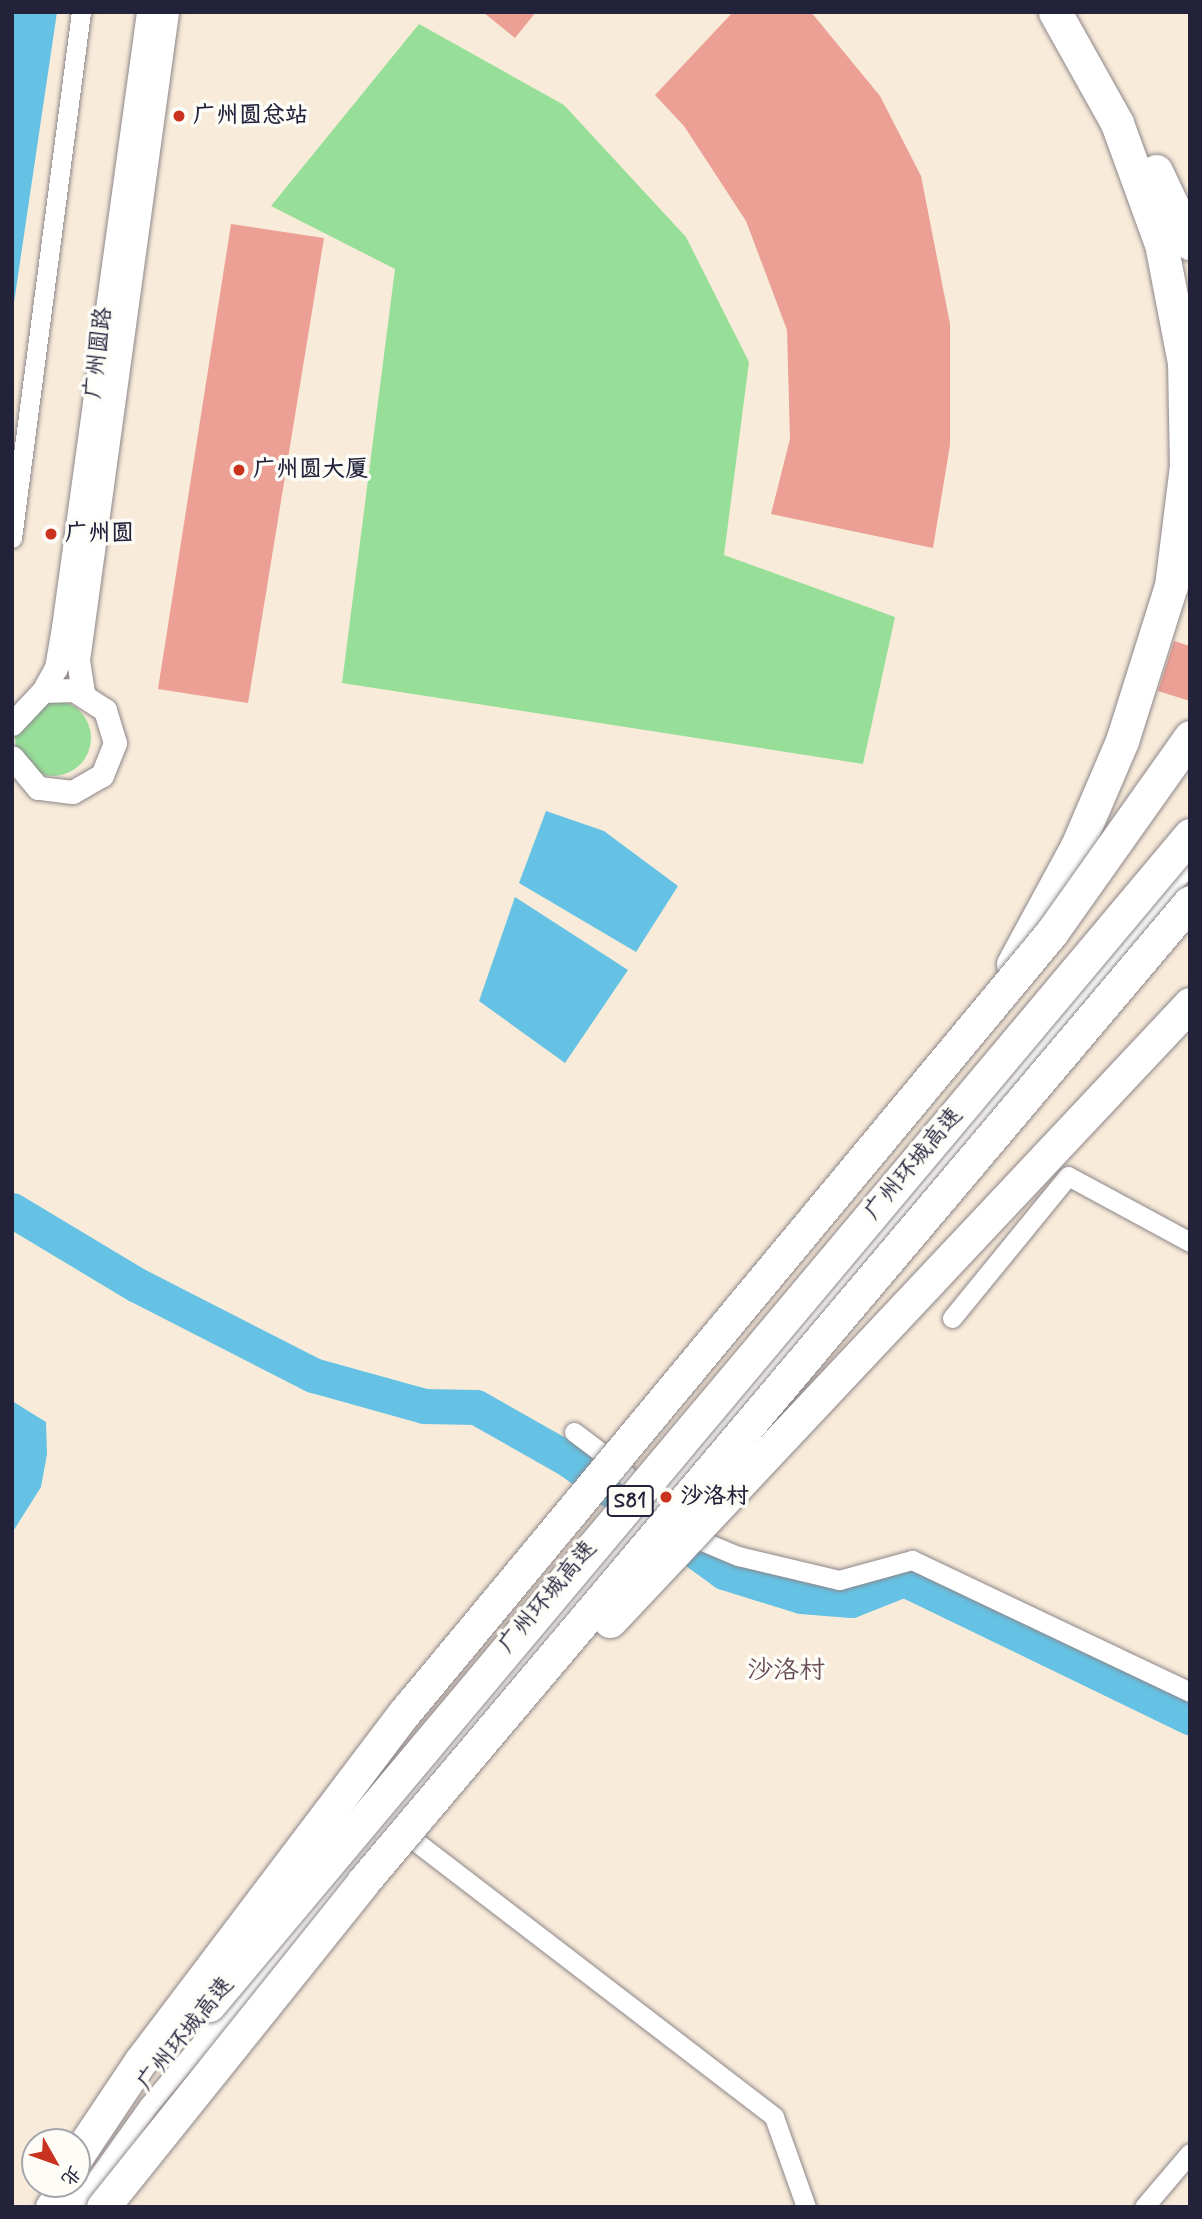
<!DOCTYPE html>
<html>
<head>
<meta charset="utf-8">
<style>
  body { margin:0 }
  #map { position:relative; width:1202px; height:2219px; overflow:hidden; background:#f8ebd9; font-family:Mynerve,"LXGW WenKai TC",sans-serif }
  div>[style] { position:absolute }
  .green>* { inset:0; background:#97df99 }
  .round { border-radius:50% }
  .water>* { inset:0; background:#65c2e4 }
  .river>* { height:35px; margin:-17.5px; padding:0 17.5px; transform-origin:17.5px; border-radius:17.5px; background:#65c2e4 }
  .building>* { inset:0; background:#ec9f95 }
  .roads { filter:drop-shadow(0 0 2px #8d868a) drop-shadow(0 0 2px #8d868a) }
  .minor>* { height:19px; margin:-9.5px; padding:0 9.5px; transform-origin:9.5px; border-radius:9.5px; background:#fff }
  .tertiary>* { height:23px; margin:-11.5px; padding:0 11.5px; transform-origin:11.5px; border-radius:11.5px; background:#fff }
  .motorway>* { height:33px; margin:-16.5px; padding:0 16.5px; transform-origin:16.5px; border-radius:16.5px; background:#fff }
  .bridges { filter:drop-shadow(0 0 2px #8d868a) drop-shadow(0 0 2px #8d868a) }
  .motorway-bridge>* { height:33px; margin:-16.5px; padding:0 16.5px; transform-origin:16.5px; border-radius:16.5px; background:#fff }
  .dots>* { width:19px; height:19px; translate:-50% -50%; box-sizing:border-box; border:4px solid #fdfcf7; border-radius:50% }
  span { translate:-50% -50%; white-space:nowrap; text-align:center; line-height:1.15; -webkit-text-stroke:7px #fdfcf7; paint-order:stroke }
  .shield-label span { padding:2px 5px; background:#fdfcf7; border:2px solid; border-radius:5px; -webkit-text-stroke-width:0 }
  .shield-label { font-size:21px; color:#22223b; font-weight:700 }
  .poi-label { font-size:23px; color:#22223b; font-weight:700 }
  .left { translate:0 -50%; text-align:left }
  .street-label { font-size:23px; color:#22223b }
  .quarter-label { font-size:26px; color:#694e5a }
  .frame { position:absolute; inset:0; border:14px solid #22223b; pointer-events:none }
  .north { position:absolute; left:21px; top:2128px; width:70px; height:70px; box-sizing:border-box; background:#fdfcf7; border:2px solid #a5a5ac; border-radius:50%; rotate:130deg; font-size:19px; font-weight:700; line-height:28px; text-align:center; color:#22223b }
  .north::after { content:''; display:block; margin:auto; width:24px; height:32px; background:#c8321e; clip-path:polygon(50% 0,100% 100%,50% 72%,0 100%) }
</style>
</head>
<body>
<div id="map">
  <div class="green">
    <div style="clip-path:polygon(419px 24px,564px 105px,686px 237px,749px 362px,724px 555px,895px 617px,863px 764px,342px 683px,395px 269px,271px 206px)"></div>
    <div class="round" style="left:15px;top:700px;width:76px;height:76px"></div>
  </div>
  <div class="water">
    <div style="clip-path:polygon(12px 12px,57px 12px,12px 316px)"></div>
    <div style="clip-path:polygon(546px 811px,604px 831px,678px 886px,636px 952px,519px 883px)"></div>
    <div style="clip-path:polygon(515px 897px,628px 970px,565px 1063px,479px 1001px)"></div>
    <div style="clip-path:polygon(12px 1401px,46px 1422px,47px 1454px,41px 1487px,12px 1533px)"></div>
  </div>
  <div class="river">
    <div style="left:12px;top:1210px;width:146px;rotate:31deg"></div>
    <div style="left:137px;top:1285px;width:198px;rotate:27.1deg"></div>
    <div style="left:313px;top:1375px;width:115px;rotate:15.6deg"></div>
    <div style="left:424px;top:1406px;width:52px;rotate:1.1deg"></div>
    <div style="left:476px;top:1407px;width:106px;rotate:29.5deg"></div>
    <div style="left:568px;top:1459px;width:193px;rotate:35.9deg"></div>
    <div style="left:724px;top:1572px;width:81px;rotate:17.3deg"></div>
    <div style="left:801px;top:1596px;width:50px;rotate:4.6deg"></div>
    <div style="left:851px;top:1600px;width:57px;rotate:-21.6deg"></div>
    <div style="left:904px;top:1579px;width:318px;rotate:25.8deg"></div>
  </div>
  <div class="building">
    <div style="clip-path:polygon(483px 12px,536px 12px,515px 38px)"></div>
    <div style="clip-path:polygon(733px 12px,811px 12px,880px 96px,921px 176px,950px 324px,950px 445px,933px 548px,771px 514px,790px 439px,787px 330px,746px 221px,684px 126px,655px 95px)"></div>
    <div style="clip-path:polygon(231px 224px,324px 238px,248px 703px,158px 689px)"></div>
    <div style="clip-path:polygon(1174px 641px,1190px 646px,1190px 701px,1158px 691px)"></div>
  </div>
  <div class="roads">
    <div class="minor">
      <div style="left:12px;top:538px;width:531px;rotate:-82.53deg"></div>
      <div style="left:952px;top:1318px;width:183px;rotate:-50.8deg"></div>
      <div style="left:1068px;top:1176px;width:139px;rotate:28.4deg"></div>
      <div style="left:574px;top:1432px;width:56px;rotate:37.1deg"></div>
      <div style="left:619px;top:1466px;width:42px;rotate:51.8deg"></div>
      <div style="left:683px;top:1533px;width:60px;rotate:22.7deg"></div>
      <div style="left:738px;top:1556px;width:104px;rotate:13.4deg"></div>
      <div style="left:839px;top:1580px;width:76px;rotate:-15.3deg"></div>
      <div style="left:912px;top:1560px;width:308px;rotate:25.4deg"></div>
      <div style="left:398px;top:1828px;width:474px;rotate:37.5deg"></div>
      <div style="left:774px;top:2117px;width:96px;rotate:70.4deg"></div>
      <div style="left:76px;top:2207px;width:125px;rotate:-54.4deg"></div>
      <div style="left:149px;top:2105px;width:1621px;rotate:-50.03deg"></div>
      <div style="left:1144px;top:2207px;width:71px;rotate:-49.6deg"></div>
    </div>
    <div class="tertiary">
      <div style="left:43px;top:691px;width:26px;rotate:-61deg"></div>
      <div style="left:56px;top:668px;width:42px;rotate:-80.3deg"></div>
      <div style="left:63px;top:627px;width:621px;rotate:-82.13deg"></div>
      <div style="left:83px;top:692px;width:32px;rotate:-99deg"></div>
      <div style="left:78px;top:660px;width:654px;rotate:-82.18deg"></div>
      <div style="left:12px;top:724px;width:45px;rotate:-46.8deg"></div>
      <div style="left:43px;top:691px;width:31px;rotate:-2deg"></div>
      <div style="left:74px;top:690px;width:37px;rotate:33deg"></div>
      <div style="left:105px;top:710px;width:34px;rotate:73deg"></div>
      <div style="left:115px;top:743px;width:35px;rotate:112deg"></div>
      <div style="left:102px;top:775px;width:34px;rotate:150deg"></div>
      <div style="left:72px;top:792px;width:34px;rotate:-173deg"></div>
      <div style="left:38px;top:788px;width:40px;rotate:-130deg"></div>
    </div>
    <div class="motorway">
      <div style="left:1156px;top:171px;width:80px;rotate:64.7deg"></div>
      <div style="left:1013px;top:964px;width:134px;rotate:-61.5deg"></div>
      <div style="left:1077px;top:846px;width:114px;rotate:-66.8deg"></div>
      <div style="left:1122px;top:741px;width:163px;rotate:-72.5deg"></div>
      <div style="left:1171px;top:586px;width:121px;rotate:-82.9deg"></div>
      <div style="left:1186px;top:466px;width:103px;rotate:-91.1deg"></div>
      <div style="left:1184px;top:363px;width:121px;rotate:-100.9deg"></div>
      <div style="left:1161px;top:244px;width:129px;rotate:-110deg"></div>
      <div style="left:1117px;top:123px;width:127px;rotate:-119.2deg"></div>
      <div style="left:52px;top:2207px;width:29px;rotate:-54deg"></div>
    </div>
  </div>
  <div class="bridges">
    <div class="motorway-bridge">
      <div style="left:610px;top:1621px;width:847px;rotate:-46.77deg"></div>
      <div style="left:209px;top:2005px;width:1527px;rotate:-50.02deg"></div>
      <div style="left:77px;top:2156px;width:113px;rotate:-56.2deg"></div>
      <div style="left:140px;top:2062px;width:439px;rotate:-52.9deg"></div>
      <div style="left:405px;top:1712px;width:1013px;rotate:-50.32deg"></div>
      <div style="left:1052px;top:932px;width:239px;rotate:-54.7deg"></div>
      <div style="left:103px;top:2207px;width:416px;rotate:-51.3deg"></div>
      <div style="left:363px;top:1882px;width:1282px;rotate:-49.84deg"></div>
    </div>
  </div>
  <div class="dots">
    <div style="left:179px;top:116px;background:#c8321e"></div>
    <div style="left:239px;top:470px;background:#c8321e"></div>
    <div style="left:51px;top:534px;background:#c8321e"></div>
    <div style="left:666px;top:1497px;background:#c8321e"></div>
  </div>
  <div class="shield-label">
    <span style="left:630px;top:1501px">S81</span>
  </div>
  <div class="poi-label">
    <span class="left" style="left:193px;top:116px">广州圆总站</span>
    <span class="left" style="left:253px;top:470px">广州圆大厦</span>
    <span class="left" style="left:65px;top:534px">广州圆</span>
    <span class="left" style="left:680px;top:1497px">沙洛村</span>
  </div>
  <div class="street-label">
    <span style="left:99px;top:353px;rotate:-83deg">广州圆路</span>
    <span style="left:914px;top:1164px;rotate:-50deg">广州环城高速</span>
    <span style="left:548px;top:1597px;rotate:-50deg">广州环城高速</span>
    <span style="left:186px;top:2034px;rotate:-51deg">广州环城高速</span>
  </div>
  <div class="quarter-label">
    <span style="left:786px;top:1672px">沙洛村</span>
  </div>
  <div class="frame"></div>
  <div class="north">北</div>
</div>
</body>
</html>
